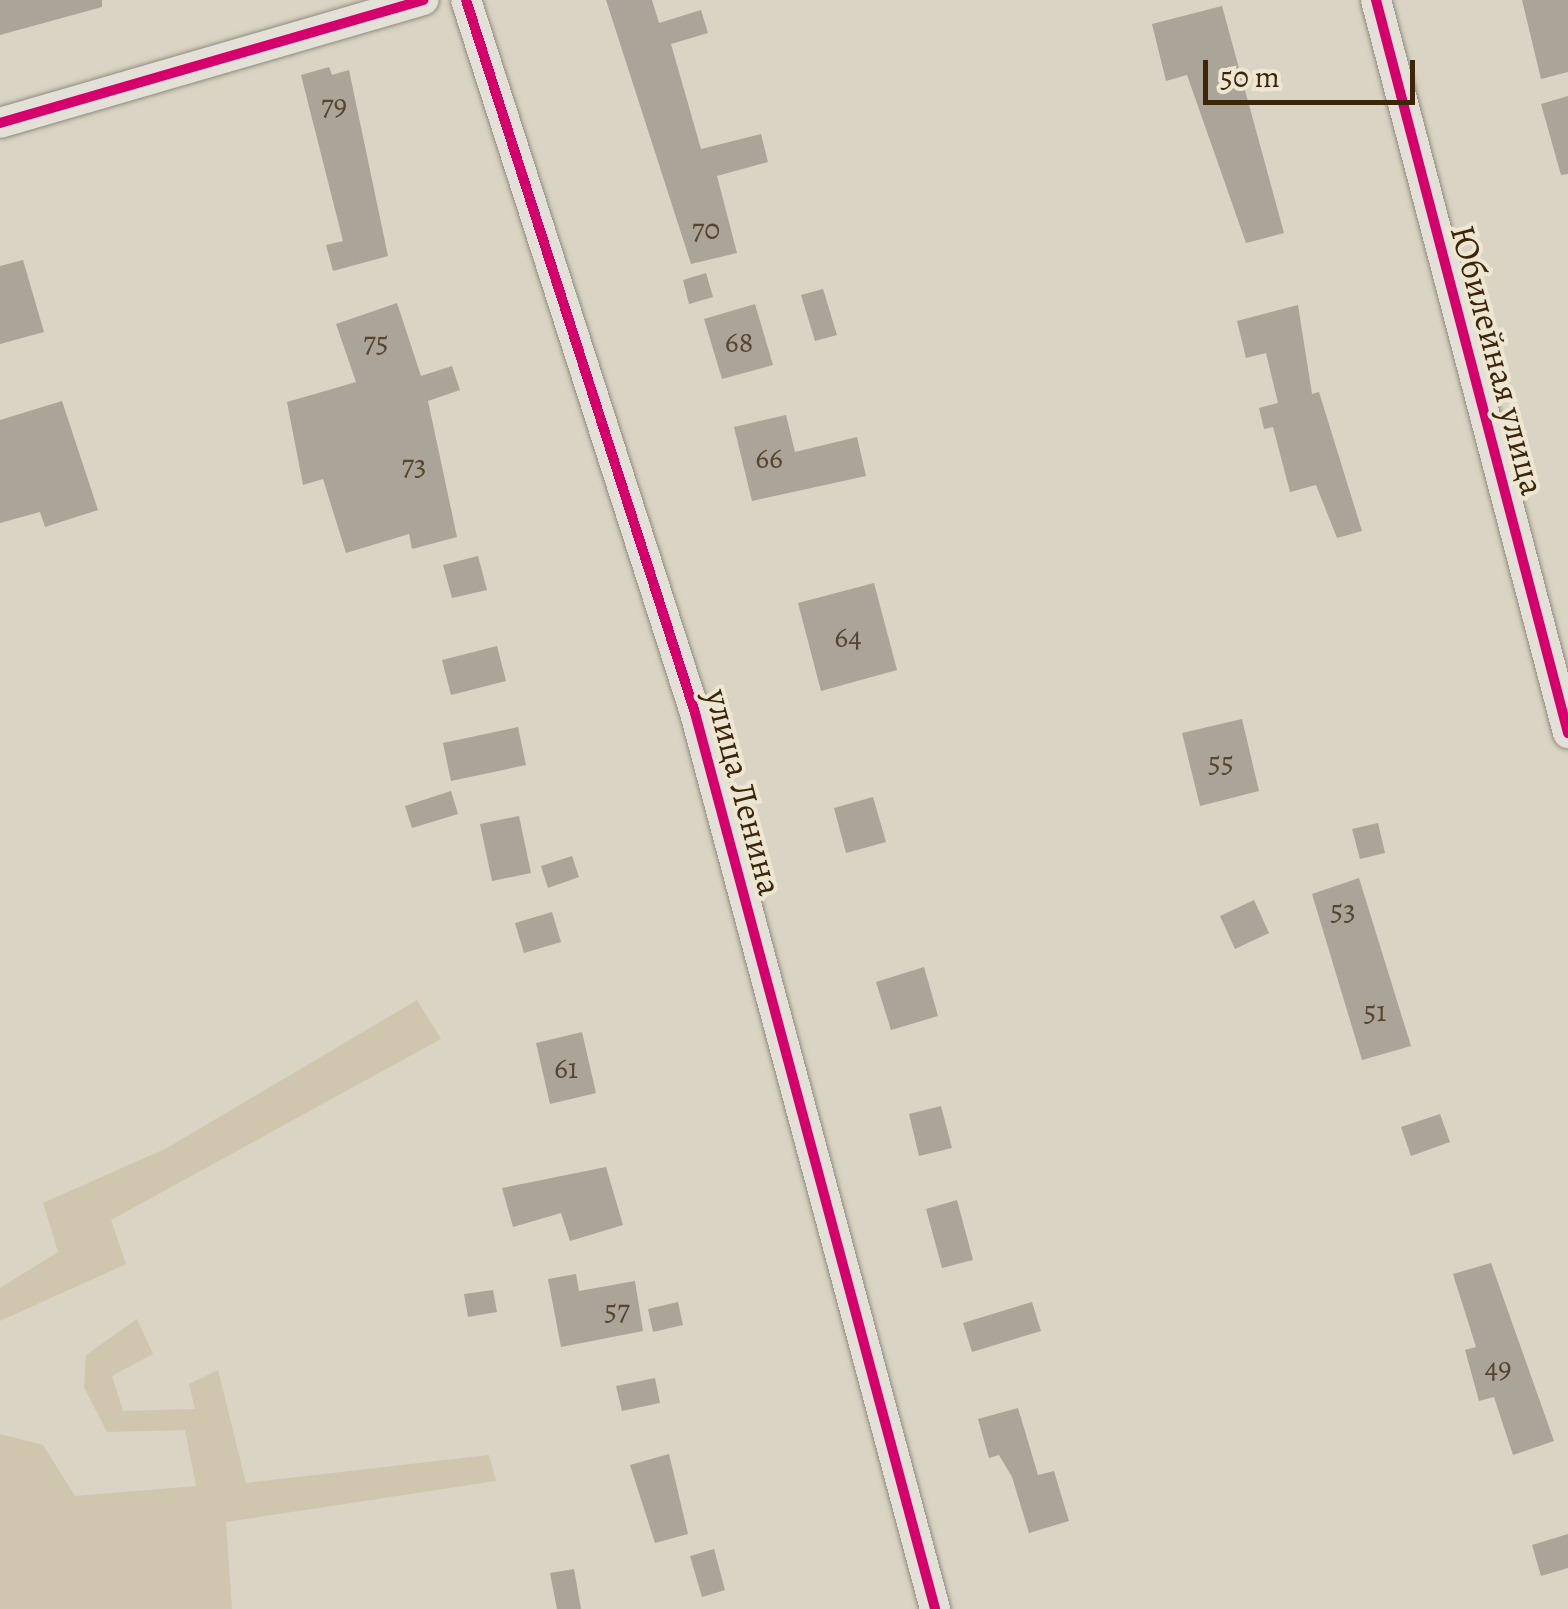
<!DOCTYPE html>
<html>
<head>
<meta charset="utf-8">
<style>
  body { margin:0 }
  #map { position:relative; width:1568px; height:1609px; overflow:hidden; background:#d9d4c3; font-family:Alegreya,serif }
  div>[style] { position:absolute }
  .green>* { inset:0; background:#cfc6ad }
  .building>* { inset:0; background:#aaa598 }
  .roads { filter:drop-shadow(0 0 2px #918b7e) drop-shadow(0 0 2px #918b7e) }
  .minor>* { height:30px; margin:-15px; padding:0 15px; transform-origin:15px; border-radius:15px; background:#e2e0d7 }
  .cycleway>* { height:10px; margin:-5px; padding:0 5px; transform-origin:5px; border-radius:5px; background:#d6006c }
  span { translate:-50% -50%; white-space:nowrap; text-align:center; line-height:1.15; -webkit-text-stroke:8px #ede6d2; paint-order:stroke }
  .number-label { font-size:30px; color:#58452d }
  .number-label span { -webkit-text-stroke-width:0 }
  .street-label { font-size:35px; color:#3c2509 }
  .scale { position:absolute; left:1203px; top:60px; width:212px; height:45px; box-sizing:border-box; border:5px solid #3c2509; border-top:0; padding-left:12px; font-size:30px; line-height:35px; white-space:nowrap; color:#3c2509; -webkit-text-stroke:8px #ede6d2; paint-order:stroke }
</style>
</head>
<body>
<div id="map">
  <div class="green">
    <div style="clip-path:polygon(417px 1000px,441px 1039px,111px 1220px,126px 1264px,0 1321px,0 1288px,58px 1252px,43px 1203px,167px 1148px)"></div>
    <div style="clip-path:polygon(137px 1319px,153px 1354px,112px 1376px,123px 1411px,195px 1409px,189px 1384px,218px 1370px,246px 1483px,489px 1455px,496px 1481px,226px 1522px,232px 1609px,0 1609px,0 1434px,43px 1445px,75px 1496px,196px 1486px,185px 1430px,107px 1432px,84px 1387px,86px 1355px)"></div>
  </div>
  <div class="building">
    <div style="clip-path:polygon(0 0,102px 0,102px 7px,0 35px)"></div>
    <div style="clip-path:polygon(606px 0,652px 0,659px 23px,701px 10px,708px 33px,671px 44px,701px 149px,761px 134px,768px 162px,717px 176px,737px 253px,691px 264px)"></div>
    <div style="clip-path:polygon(1522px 0,1568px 0,1568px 72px,1541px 79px)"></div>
    <div style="clip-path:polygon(1222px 6px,1284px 233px,1246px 243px,1187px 75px,1166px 81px,1152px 24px)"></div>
    <div style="clip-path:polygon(329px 67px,332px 75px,349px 70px,388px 256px,333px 271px,326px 245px,343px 241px,301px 75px)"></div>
    <div style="clip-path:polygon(1568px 96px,1568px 174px,1561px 175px,1541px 104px)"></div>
    <div style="clip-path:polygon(23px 260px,44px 332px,0 344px,0 266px)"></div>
    <div style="clip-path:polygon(706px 273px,713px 297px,689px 304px,683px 280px)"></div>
    <div style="clip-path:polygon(823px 289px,837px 335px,815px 341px,801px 295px)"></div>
    <div style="clip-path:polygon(397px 303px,421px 376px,452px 366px,460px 390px,428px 401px,457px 537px,412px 549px,409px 534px,346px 553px,323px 479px,303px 485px,287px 402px,356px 382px,336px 324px)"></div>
    <div style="clip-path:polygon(755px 304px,773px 365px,722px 379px,704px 319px)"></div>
    <div style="clip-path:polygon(1298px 305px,1312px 394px,1319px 392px,1362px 531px,1337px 538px,1316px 485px,1290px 492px,1273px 427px,1264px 429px,1259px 408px,1278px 403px,1266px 353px,1246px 358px,1237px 321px)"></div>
    <div style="clip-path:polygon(62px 401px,98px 510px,45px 527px,40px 512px,0 523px,0 420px)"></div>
    <div style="clip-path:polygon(786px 415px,795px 452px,857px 437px,866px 476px,752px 501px,734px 427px)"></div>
    <div style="clip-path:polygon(478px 556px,487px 590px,452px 598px,443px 565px)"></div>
    <div style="clip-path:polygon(874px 583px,897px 670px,821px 691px,798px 603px)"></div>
    <div style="clip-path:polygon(497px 646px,506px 681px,451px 695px,442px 660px)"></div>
    <div style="clip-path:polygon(1242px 719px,1259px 791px,1200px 806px,1182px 733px)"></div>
    <div style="clip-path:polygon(518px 727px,526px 765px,451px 781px,443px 743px)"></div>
    <div style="clip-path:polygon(451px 791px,458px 814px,412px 828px,405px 806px)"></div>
    <div style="clip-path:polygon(873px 797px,886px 842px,846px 853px,834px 808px)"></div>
    <div style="clip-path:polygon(519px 816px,531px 873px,492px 881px,480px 824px)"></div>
    <div style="clip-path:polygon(1378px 823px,1385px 853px,1360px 859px,1352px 829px)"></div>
    <div style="clip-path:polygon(572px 856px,579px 877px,548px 888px,541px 866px)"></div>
    <div style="clip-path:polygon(1359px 878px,1411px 1046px,1362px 1060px,1312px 894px)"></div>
    <div style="clip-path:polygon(1254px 900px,1269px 933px,1235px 949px,1220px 916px)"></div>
    <div style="clip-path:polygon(552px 912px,561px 942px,524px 953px,515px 923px)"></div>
    <div style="clip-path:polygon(924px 967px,938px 1016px,891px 1030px,876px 982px)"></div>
    <div style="clip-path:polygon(582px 1032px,596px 1093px,550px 1104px,536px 1043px)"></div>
    <div style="clip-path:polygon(941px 1106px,952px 1148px,919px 1156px,909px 1114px)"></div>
    <div style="clip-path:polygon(1440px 1114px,1450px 1142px,1411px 1156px,1401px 1127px)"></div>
    <div style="clip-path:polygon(606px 1167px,623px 1225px,570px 1241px,561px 1213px,513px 1227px,502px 1188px)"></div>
    <div style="clip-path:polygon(957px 1200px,973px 1260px,942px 1268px,926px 1209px)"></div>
    <div style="clip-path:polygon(1491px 1263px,1554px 1441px,1513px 1455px,1494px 1397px,1479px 1401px,1465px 1350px,1476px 1347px,1453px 1274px)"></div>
    <div style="clip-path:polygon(576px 1274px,579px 1291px,635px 1281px,643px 1331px,561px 1347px,548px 1279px)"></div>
    <div style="clip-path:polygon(493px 1290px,497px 1312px,468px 1317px,464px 1294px)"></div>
    <div style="clip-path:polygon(678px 1302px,683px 1325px,653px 1332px,648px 1309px)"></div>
    <div style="clip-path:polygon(1032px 1302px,1041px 1331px,972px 1352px,963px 1323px)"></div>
    <div style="clip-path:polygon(655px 1378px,660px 1403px,622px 1411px,616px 1386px)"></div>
    <div style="clip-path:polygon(1018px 1408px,1038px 1475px,1054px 1471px,1069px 1521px,1029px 1533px,1012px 1477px,999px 1455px,989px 1458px,978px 1419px)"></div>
    <div style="clip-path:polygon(669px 1454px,688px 1534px,655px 1543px,630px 1465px)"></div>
    <div style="clip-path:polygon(1568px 1534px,1568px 1568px,1541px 1576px,1532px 1545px)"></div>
    <div style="clip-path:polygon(714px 1549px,725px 1590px,702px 1597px,690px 1556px)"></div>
    <div style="clip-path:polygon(574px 1569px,581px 1609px,557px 1609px,550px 1573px)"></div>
  </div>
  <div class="roads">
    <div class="minor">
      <div style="left:466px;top:0;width:749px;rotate:72.19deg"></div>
      <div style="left:695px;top:713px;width:928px;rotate:75deg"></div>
      <div style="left:1376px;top:0;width:758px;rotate:75.32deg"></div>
      <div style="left:0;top:123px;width:441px;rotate:-16.2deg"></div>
    </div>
  </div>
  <div class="cycleway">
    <div style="left:466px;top:0;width:749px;rotate:72.19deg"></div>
    <div style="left:695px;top:713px;width:928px;rotate:75deg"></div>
    <div style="left:1376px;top:0;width:758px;rotate:75.32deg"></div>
    <div style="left:0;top:123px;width:441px;rotate:-16.2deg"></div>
  </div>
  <div class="number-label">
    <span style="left:334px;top:105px">79</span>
    <span style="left:706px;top:229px">70</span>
    <span style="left:376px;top:342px">75</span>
    <span style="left:739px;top:342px">68</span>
    <span style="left:769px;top:458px">66</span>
    <span style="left:414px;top:465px">73</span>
    <span style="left:848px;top:637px">64</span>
    <span style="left:1221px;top:762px">55</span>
    <span style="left:1343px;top:910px">53</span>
    <span style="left:1375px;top:1011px">51</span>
    <span style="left:566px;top:1068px">61</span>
    <span style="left:617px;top:1310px">57</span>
    <span style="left:1498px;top:1368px">49</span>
  </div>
  <div class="street-label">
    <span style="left:1498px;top:360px;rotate:75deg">Юбилейная улица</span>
    <span style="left:744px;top:792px;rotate:75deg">улица Ленина</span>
  </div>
  <div class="scale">50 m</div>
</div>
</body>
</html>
